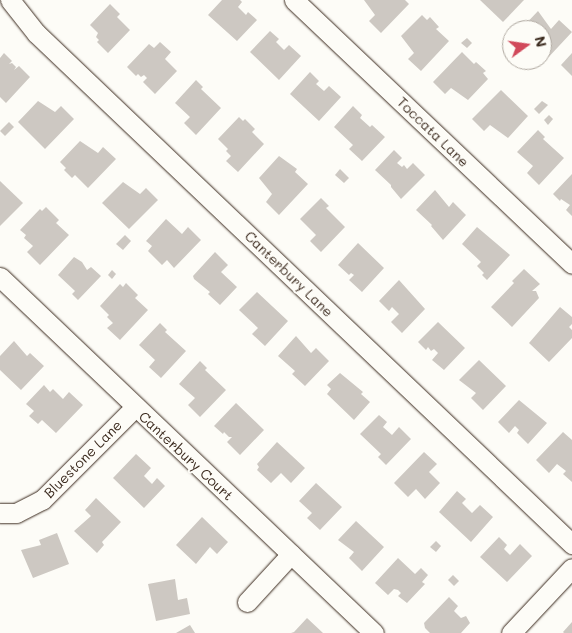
<!DOCTYPE html>
<html>
<head>
<meta charset="utf-8">
<style>
  body { margin:0 }
  #map { position:relative; width:572px; height:633px; overflow:hidden; background:#fdfcf7; font-family:Mali,sans-serif }
  div>[style] { position:absolute }
  .building>* { inset:0; background:#cdc8c2 }
  .roads { filter:drop-shadow(0 0 1px #3b2a1e) drop-shadow(0 0 1px #3b2a1e) }
  .street>* { height:19px; margin:-9.5px; padding:0 9.5px; transform-origin:9.5px; border-radius:9.5px; background:#fdfcf7 }
  span { translate:-50% -50%; white-space:nowrap; text-align:center; line-height:1.15; -webkit-text-stroke:4px #fdfcf7; paint-order:stroke }
  .street-label { font-size:14px; color:#3b2a1e }
  .north { position:absolute; left:502px; top:20px; width:50px; height:50px; box-sizing:border-box; background:#fdfcf7; border:1px solid #afa8a0; border-radius:50%; rotate:76deg; font-size:14px; font-weight:700; line-height:20px; text-align:center; color:#3b2a1e }
  .north::after { content:''; display:block; margin:auto; width:18px; height:22px; background:#d1495b; clip-path:polygon(50% 0,100% 100%,50% 72%,0 100%) }
</style>
</head>
<body>
<div id="map">
  <div class="building">
    <div style="clip-path:polygon(222px 0,240px 0,242px 2px,238px 7px,246px 15px,248px 12px,257px 20px,237px 41px,208px 15px)"></div>
    <div style="clip-path:polygon(364px 0,405px 0,409px 4px,381px 33px,369px 21px,375px 15px)"></div>
    <div style="clip-path:polygon(480px 0,524px 0,503px 22px)"></div>
    <div style="clip-path:polygon(110px 4px,120px 14px,117px 17px,130px 30px,108px 53px,97px 42px,99px 40px,96px 37px,98px 33px,90px 25px)"></div>
    <div style="clip-path:polygon(538px 11px,551px 29px,559px 20px,572px 32px,545px 61px,542px 58px,542px 30px,520px 30px)"></div>
    <div style="clip-path:polygon(422px 15px,427px 20px,430px 17px,439px 27px,436px 29px,449px 41px,421px 71px,408px 59px,414px 53px,401px 36px)"></div>
    <div style="clip-path:polygon(270px 31px,279px 39px,276px 42px,284px 50px,289px 45px,301px 56px,279px 80px,250px 52px)"></div>
    <div style="clip-path:polygon(467px 38px,472px 43px,467px 48px,461px 43px)"></div>
    <div style="clip-path:polygon(160px 42px,171px 52px,165px 59px,177px 71px,155px 94px,143px 82px,147px 78px,144px 75px,141px 77px,138px 74px,136px 76px,127px 67px,149px 44px,154px 48px)"></div>
    <div style="clip-path:polygon(462px 52px,474px 64px,476px 62px,486px 71px,483px 73px,488px 79px,468px 100px,451px 88px,445px 94px,433px 82px)"></div>
    <div style="clip-path:polygon(4px 53px,12px 61px,9px 64px,12px 63px,16px 67px,14px 70px,19px 66px,30px 77px,6px 103px,0 97px,0 58px)"></div>
    <div style="clip-path:polygon(572px 53px,572px 76px,561px 65px)"></div>
    <div style="clip-path:polygon(310px 72px,319px 81px,316px 84px,324px 91px,329px 86px,341px 97px,319px 121px,290px 94px)"></div>
    <div style="clip-path:polygon(196px 80px,203px 87px,201px 89px,221px 108px,196px 135px,184px 123px,190px 117px,175px 103px)"></div>
    <div style="clip-path:polygon(501px 90px,528px 116px,508px 138px,490px 125px,484px 131px,472px 119px)"></div>
    <div style="clip-path:polygon(38px 101px,55px 112px,61px 106px,74px 119px,45px 149px,18px 122px)"></div>
    <div style="clip-path:polygon(542px 101px,548px 105px,539px 114px,534px 109px)"></div>
    <div style="clip-path:polygon(353px 106px,362px 115px,360px 118px,370px 127px,372px 125px,385px 137px,362px 161px,349px 149px,353px 145px,334px 127px)"></div>
    <div style="clip-path:polygon(549px 115px,553px 119px,548px 125px,544px 120px)"></div>
    <div style="clip-path:polygon(239px 117px,243px 121px,245px 119px,255px 129px,252px 132px,264px 144px,238px 172px,226px 161px,231px 156px,226px 151px,228px 149px,218px 139px)"></div>
    <div style="clip-path:polygon(9px 122px,14px 127px,5px 136px,0 131px)"></div>
    <div style="clip-path:polygon(538px 130px,545px 137px,543px 139px,564px 158px,539px 185px,527px 173px,533px 166px,517px 152px)"></div>
    <div style="clip-path:polygon(80px 141px,98px 153px,103px 147px,116px 159px,88px 188px,75px 175px,72px 178px,64px 170px,66px 168px,60px 162px)"></div>
    <div style="clip-path:polygon(394px 150px,402px 158px,397px 163px,402px 167px,404px 165px,407px 169px,413px 163px,425px 175px,401px 199px,391px 187px,391px 185px,375px 170px)"></div>
    <div style="clip-path:polygon(279px 156px,297px 169px,295px 172px,308px 184px,279px 215px,266px 202px,272px 194px,259px 178px)"></div>
    <div style="clip-path:polygon(340px 169px,349px 178px,344px 183px,335px 175px)"></div>
    <div style="clip-path:polygon(572px 174px,572px 216px,566px 210px,570px 205px,561px 199px,560px 201px,553px 194px)"></div>
    <div style="clip-path:polygon(0 181px,23px 203px,0 226px)"></div>
    <div style="clip-path:polygon(123px 182px,140px 194px,146px 188px,158px 200px,129px 229px,102px 203px)"></div>
    <div style="clip-path:polygon(435px 190px,449px 207px,453px 202px,466px 215px,443px 240px,431px 226px,432px 225px,416px 210px)"></div>
    <div style="clip-path:polygon(321px 198px,329px 206px,326px 208px,345px 227px,321px 252px,310px 241px,316px 235px,300px 219px)"></div>
    <div style="clip-path:polygon(46px 207px,59px 220px,56px 223px,69px 235px,40px 265px,27px 252px,33px 246px,24px 238px,26px 235px,20px 230px,40px 209px,42px 211px)"></div>
    <div style="clip-path:polygon(166px 219px,182px 234px,188px 227px,201px 240px,174px 268px,167px 260px,162px 265px,148px 251px,152px 246px,146px 241px)"></div>
    <div style="clip-path:polygon(477px 227px,510px 255px,487px 280px,482px 275px,484px 273px,477px 266px,481px 262px,462px 244px)"></div>
    <div style="clip-path:polygon(125px 235px,131px 241px,123px 250px,116px 244px)"></div>
    <div style="clip-path:polygon(358px 243px,384px 268px,362px 292px,349px 280px,354px 275px,351px 273px,349px 275px,338px 265px)"></div>
    <div style="clip-path:polygon(215px 252px,228px 265px,221px 272px,237px 287px,220px 305px,208px 294px,210px 292px,194px 279px,193px 276px)"></div>
    <div style="clip-path:polygon(74px 257px,82px 262px,87px 270px,91px 267px,101px 276px,78px 300px,72px 294px,75px 291px,58px 275px)"></div>
    <div style="clip-path:polygon(524px 269px,540px 284px,532px 291px,536px 291px,539px 298px,512px 327px,491px 307px,514px 283px,512px 281px)"></div>
    <div style="clip-path:polygon(112px 270px,116px 274px,112px 279px,108px 275px)"></div>
    <div style="clip-path:polygon(399px 280px,425px 309px,402px 333px,391px 322px,399px 314px,392px 307px,389px 311px,379px 301px)"></div>
    <div style="clip-path:polygon(126px 283px,138px 295px,135px 298px,148px 310px,120px 340px,107px 328px,113px 323px,107px 317px,109px 315px,100px 306px,120px 284px,123px 287px)"></div>
    <div style="clip-path:polygon(257px 292px,288px 321px,265px 346px,252px 334px,258px 328px,239px 310px)"></div>
    <div style="clip-path:polygon(560px 307px,572px 317px,572px 324px,569px 327px,572px 330px,572px 338px,549px 362px,529px 343px)"></div>
    <div style="clip-path:polygon(438px 322px,465px 348px,444px 370px,432px 360px,438px 353px,434px 349px,431px 351px,428px 347px,426px 350px,418px 342px)"></div>
    <div style="clip-path:polygon(160px 323px,167px 330px,165px 332px,186px 351px,161px 378px,149px 367px,155px 360px,139px 345px)"></div>
    <div style="clip-path:polygon(296px 336px,311px 353px,316px 348px,329px 361px,305px 386px,292px 374px,295px 371px,278px 356px)"></div>
    <div style="clip-path:polygon(14px 341px,27px 356px,30px 353px,44px 366px,21px 390px,0 370px,0 356px)"></div>
    <div style="clip-path:polygon(479px 360px,506px 386px,483px 410px,471px 398px,476px 393px,459px 380px)"></div>
    <div style="clip-path:polygon(200px 361px,207px 368px,205px 370px,226px 390px,200px 417px,188px 405px,195px 398px,179px 384px)"></div>
    <div style="clip-path:polygon(340px 373px,363px 392px,361px 394px,370px 402px,354px 420px,327px 394px,331px 389px,327px 385px)"></div>
    <div style="clip-path:polygon(44px 385px,50px 392px,53px 389px,63px 399px,69px 392px,83px 405px,56px 433px,42px 420px,38px 424px,29px 416px,34px 411px,26px 404px)"></div>
    <div style="clip-path:polygon(519px 400px,547px 423px,528px 444px,517px 433px,519px 430px,515px 426px,509px 433px,498px 422px)"></div>
    <div style="clip-path:polygon(236px 403px,264px 430px,240px 455px,227px 442px,232px 437px,229px 437px,224px 432px,223px 434px,214px 426px)"></div>
    <div style="clip-path:polygon(379px 415px,387px 422px,383px 427px,392px 435px,399px 427px,411px 439px,386px 465px,378px 457px,381px 454px,360px 434px)"></div>
    <div style="clip-path:polygon(563px 432px,572px 440px,572px 482px,563px 474px,566px 471px,557px 464px,549px 473px,536px 460px)"></div>
    <div style="clip-path:polygon(277px 442px,305px 468px,291px 483px,281px 473px,271px 483px,257px 470px,259px 467px,257px 464px)"></div>
    <div style="clip-path:polygon(424px 452px,437px 464px,429px 472px,440px 483px,425px 499px,416px 489px,408px 497px,394px 483px)"></div>
    <div style="clip-path:polygon(136px 454px,151px 468px,144px 476px,152px 484px,157px 478px,165px 486px,144px 508px,113px 478px)"></div>
    <div style="clip-path:polygon(316px 483px,342px 507px,320px 530px,307px 518px,312px 513px,299px 501px)"></div>
    <div style="clip-path:polygon(457px 491px,466px 499px,462px 503px,472px 513px,480px 505px,493px 517px,471px 542px,439px 512px)"></div>
    <div style="clip-path:polygon(96px 498px,121px 522px,102px 542px,104px 545px,97px 553px,74px 531px,91px 516px,85px 510px)"></div>
    <div style="clip-path:polygon(202px 517px,228px 542px,217px 554px,210px 547px,196px 564px,176px 545px)"></div>
    <div style="clip-path:polygon(356px 521px,384px 547px,362px 571px,349px 558px,354px 552px,338px 540px)"></div>
    <div style="clip-path:polygon(57px 533px,69px 564px,33px 578px,21px 550px,41px 545px,39px 540px)"></div>
    <div style="clip-path:polygon(499px 537px,507px 545px,504px 549px,510px 555px,520px 544px,532px 556px,507px 582px,480px 557px)"></div>
    <div style="clip-path:polygon(436px 541px,441px 546px,436px 552px,430px 547px)"></div>
    <div style="clip-path:polygon(398px 558px,415px 574px,421px 568px,428px 575px,422px 582px,425px 584px,407px 603px,398px 596px,401px 593px,398px 590px,394px 589px,388px 595px,375px 583px)"></div>
    <div style="clip-path:polygon(453px 575px,459px 581px,454px 586px,448px 580px)"></div>
    <div style="clip-path:polygon(175px 579px,178px 600px,187px 598px,190px 614px,156px 621px,148px 584px)"></div>
    <div style="clip-path:polygon(449px 597px,458px 606px,454px 611px,461px 618px,466px 616px,470px 623px,461px 633px,430px 633px,425px 628px,424px 623px)"></div>
    <div style="clip-path:polygon(307px 618px,323px 633px,291px 633px,294px 632px)"></div>
    <div style="clip-path:polygon(572px 622px,572px 633px,564px 633px,563px 632px)"></div>
    <div style="clip-path:polygon(190px 625px,195px 633px,176px 633px)"></div>
  </div>
  <div class="roads">
    <div class="street">
      <div style="left:10px;top:0;width:42px;rotate:51.8deg"></div>
      <div style="left:36px;top:33px;width:741px;rotate:43.63deg"></div>
      <div style="left:294px;top:0;width:383px;rotate:43.5deg"></div>
      <div style="left:0;top:277px;width:516px;rotate:43.59deg"></div>
      <div style="left:0;top:513px;width:16px"></div>
      <div style="left:16px;top:513px;width:29px;rotate:-27deg"></div>
      <div style="left:42px;top:500px;width:132px;rotate:-45deg"></div>
      <div style="left:247px;top:602px;width:65px;rotate:-47.5deg"></div>
      <div style="left:511px;top:633px;width:89px;rotate:-46.8deg"></div>
    </div>
  </div>
  <div class="street-label">
    <span style="left:433px;top:132px;rotate:44deg">Toccata Lane</span>
    <span style="left:289px;top:274px;rotate:44deg">Canterbury Lane</span>
    <span style="left:186px;top:456px;rotate:43deg">Canterbury Court</span>
    <span style="left:83px;top:459px;rotate:-45deg">Bluestone Lane</span>
  </div>
  <div class="north">N</div>
</div>
</body>
</html>
